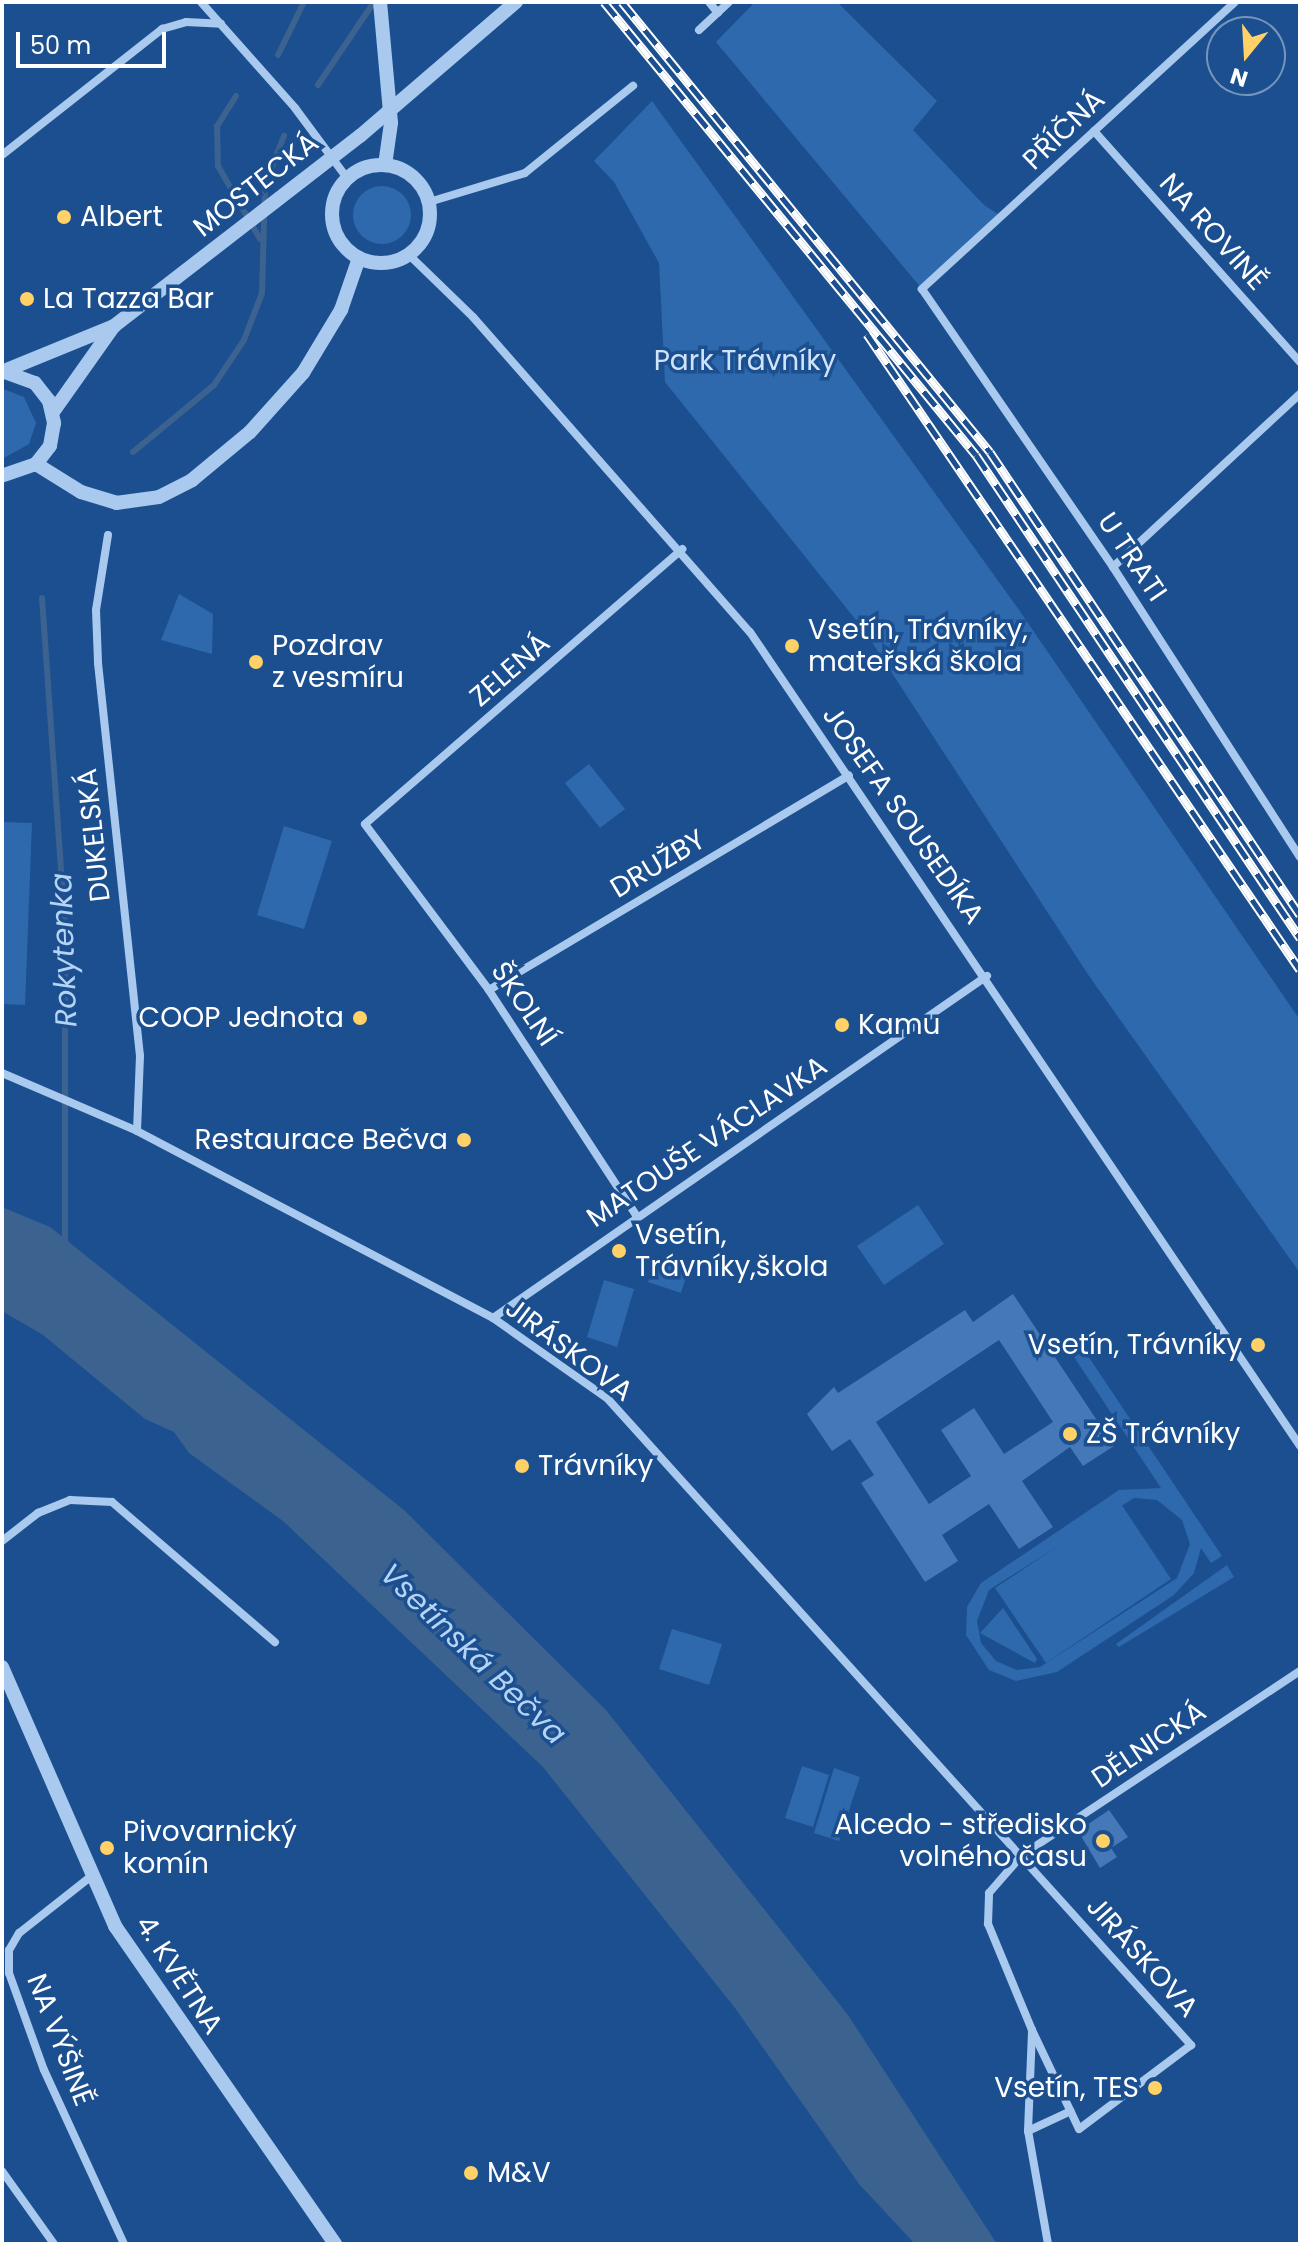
<!DOCTYPE html>
<html>
<head>
<meta charset="utf-8">
<style>
  body { margin:0 }
  #map { position:relative; width:1302px; height:2246px; overflow:hidden; background:#1b4f8f; font-family:Poppins,sans-serif }
  div>[style] { position:absolute }
  .green>* { inset:0; background:#2e69ad }
  .round { border-radius:50% }
  .water>* { inset:0; background:#3c6290 }
  .stream>* { height:6px; margin:-3px; padding:0 3px; transform-origin:3px; border-radius:3px; background:#3c6290 }
  .building>* { inset:0; background:#4478b7 }
  .minor>* { height:8px; margin:-4px; padding:0 4px; transform-origin:4px; border-radius:4px; background:#a9c9ee }
  .tertiary>* { height:14px; margin:-7px; padding:0 7px; transform-origin:7px; border-radius:7px; background:#a9c9ee }
  .tertiary>.ring { margin:-7px; padding:0; box-sizing:content-box; background:none; border:14px solid #a9c9ee; border-radius:50% }
  .rail>* { height:9px; margin-top:-4.5px; transform-origin:0; background:repeating-linear-gradient(90deg,#1b4f8f 0 18px,#fff 0 36px); box-sizing:border-box; border-block:2px solid #fff }
  .tertiary-bridge>* { height:14px; margin:-7px; padding:0 7px; transform-origin:7px; border-radius:7px; background:#a9c9ee }
  .dots>* { width:22px; height:22px; translate:-50% -50%; box-sizing:border-box; border:4px solid #1b4f8f; border-radius:50% }
  span { translate:-50% -50%; white-space:nowrap; text-align:center; line-height:1.15; -webkit-text-stroke:7px #1b4f8f; paint-order:stroke }
  .street-label { font-size:28px; color:#fff }
  .poi-label { font-size:28px; color:#fff }
  .left { translate:0 -50%; text-align:left }
  .right { translate:-100% -50%; text-align:right }
  .park-label { font-size:28px; color:#cfe3fa }
  .water-label { font-size:30px; color:#b5d3f5; font-style:italic }
  .frame { position:absolute; inset:0; border:4px solid #fff; pointer-events:none }
  .north { position:absolute; left:1206px; top:16px; width:80px; height:80px; box-sizing:border-box; background:#1b4f8f; border:2px solid #7695bc; border-radius:50%; rotate:198deg; font-size:22px; font-weight:700; line-height:32px; text-align:center; color:#fff }
  .north::after { content:''; display:block; margin:auto; width:28px; height:36px; background:#ffd166; clip-path:polygon(50% 0,100% 100%,50% 72%,0 100%) }
  .scale { position:absolute; left:16px; top:32px; width:150px; height:36px; box-sizing:border-box; border:4px solid #fff; border-top:0; padding-left:10px; font-size:24px; line-height:28px; white-space:nowrap; color:#fff; -webkit-text-stroke:6px #1b4f8f; paint-order:stroke }
</style>
</head>
<body>
<div id="map">
  <div class="green">
    <div style="clip-path:polygon(755px 2px,837px 2px,937px 101px,913px 130px,984px 205px,1004px 218px,922px 289px,716px 42px)"></div>
    <div style="clip-path:polygon(652px 101px,1017px 607px,1300px 1020px,1300px 1273px,1089px 976px,864px 630px,665px 382px,659px 263px,614px 182px,594px 161px)"></div>
    <div class="round" style="left:353px;top:186px;width:58px;height:58px"></div>
    <div style="clip-path:polygon(3px 389px,24px 397px,36px 423px,29px 444px,4px 458px)"></div>
    <div style="clip-path:polygon(179px 594px,213px 614px,212px 654px,161px 640px)"></div>
    <div style="clip-path:polygon(589px 764px,625px 809px,600px 828px,565px 783px)"></div>
    <div style="clip-path:polygon(2px 822px,32px 823px,25px 1005px,2px 1004px)"></div>
    <div style="clip-path:polygon(284px 826px,332px 841px,304px 929px,257px 915px)"></div>
    <div style="clip-path:polygon(918px 1205px,944px 1244px,884px 1285px,857px 1246px)"></div>
    <div style="clip-path:polygon(656px 1260px,688px 1271px,681px 1293px,648px 1282px)"></div>
    <div style="clip-path:polygon(604px 1280px,634px 1289px,617px 1347px,587px 1337px)"></div>
    <div style="clip-path:polygon(evenodd,1084px 1350px,1222px 1556px,1211px 1563px,1201px 1548px,1194px 1573px,1174px 1595px,1057px 1672px,1016px 1681px,989px 1670px,966px 1635px,967px 1607px,981px 1583px,1119px 1490px,1161px 1488px,1074px 1357px,1084px 1350px,1134px 1498px,1157px 1500px,1182px 1520px,1190px 1544px,1177px 1578px,1040px 1667px,1017px 1670px,996px 1661px,981px 1643px,977px 1621px,989px 1590px,1134px 1498px)"></div>
    <div style="clip-path:polygon(1121px 1504px,1171px 1579px,1046px 1663px,995px 1588px)"></div>
    <div style="clip-path:polygon(1227px 1565px,1234px 1577px,1119px 1647px,1116px 1644px)"></div>
    <div style="clip-path:polygon(1003px 1608px,1037px 1659px,1035px 1663px,980px 1633px)"></div>
    <div style="clip-path:polygon(672px 1629px,722px 1644px,709px 1685px,659px 1669px)"></div>
    <div style="clip-path:polygon(802px 1766px,829px 1775px,813px 1827px,785px 1818px)"></div>
    <div style="clip-path:polygon(834px 1768px,860px 1777px,839px 1841px,814px 1833px)"></div>
  </div>
  <div class="water">
    <div style="clip-path:polygon(2px 1207px,50px 1227px,404px 1510px,606px 1710px,848px 2015px,997px 2244px,915px 2244px,859px 2184px,735px 2008px,543px 1767px,283px 1521px,189px 1453px,174px 1432px,145px 1419px,43px 1335px,2px 1311px)"></div>
  </div>
  <div class="stream">
    <div style="left:278px;top:55px;width:59px;rotate:-63.9deg"></div>
    <div style="left:318px;top:85px;width:100px;rotate:-56deg"></div>
    <div style="left:236px;top:96px;width:36px;rotate:122deg"></div>
    <div style="left:217px;top:126px;width:40px;rotate:88.6deg"></div>
    <div style="left:218px;top:166px;width:84px;rotate:60.1deg"></div>
    <div style="left:133px;top:452px;width:105px;rotate:-39.6deg"></div>
    <div style="left:214px;top:385px;width:54px;rotate:-56.3deg"></div>
    <div style="left:244px;top:340px;width:50px;rotate:-69deg"></div>
    <div style="left:262px;top:293px;width:109px;rotate:-88.4deg"></div>
    <div style="left:265px;top:184px;width:52px;rotate:-68.4deg"></div>
    <div style="left:42px;top:598px;width:334px;rotate:86deg"></div>
    <div style="left:65px;top:931px;width:318px;rotate:90deg"></div>
  </div>
  <div class="building">
    <div style="clip-path:polygon(evenodd,1013px 1294px,1114px 1446px,1083px 1466px,1070px 1447px,1022px 1481px,1053px 1527px,1019px 1549px,989px 1504px,942px 1535px,958px 1561px,925px 1582px,861px 1483px,874px 1475px,850px 1439px,832px 1451px,807px 1414px,834px 1387px,838px 1393px,965px 1310px,973px 1322px,1013px 1294px,999px 1340px,1053px 1422px,1004px 1454px,974px 1408px,941px 1430px,971px 1476px,929px 1504px,876px 1422px,999px 1340px)"></div>
    <div style="clip-path:polygon(1109px 1810px,1128px 1837px,1111px 1848px,1117px 1857px,1100px 1868px,1078px 1831px)"></div>
  </div>
  <div class="minor">
    <div style="left:201px;top:2px;width:142px;rotate:48.4deg"></div>
    <div style="left:295px;top:108px;width:87px;rotate:53.4deg"></div>
    <div style="left:709px;top:2px;width:14px;rotate:51deg"></div>
    <div style="left:1235px;top:2px;width:425px;rotate:137.5deg"></div>
    <div style="left:922px;top:289px;width:337px;rotate:55.5deg"></div>
    <div style="left:1113px;top:567px;width:345px;rotate:57.2deg"></div>
    <div style="left:699px;top:30px;width:41px;rotate:-43deg"></div>
    <div style="left:1094px;top:131px;width:310px;rotate:48.3deg"></div>
    <div style="left:2px;top:155px;width:204px;rotate:-38.2deg"></div>
    <div style="left:162px;top:29px;width:25px;rotate:-16deg"></div>
    <div style="left:186px;top:22px;width:35px;rotate:3deg"></div>
    <div style="left:429px;top:202px;width:100px;rotate:-16.8deg"></div>
    <div style="left:525px;top:173px;width:139px;rotate:-38.9deg"></div>
    <div style="left:409px;top:255px;width:89px;rotate:44.1deg"></div>
    <div style="left:473px;top:317px;width:419px;rotate:48.7deg"></div>
    <div style="left:750px;top:632px;width:982px;rotate:55.95deg"></div>
    <div style="left:108px;top:535px;width:76px;rotate:99.1deg"></div>
    <div style="left:96px;top:610px;width:53px;rotate:87.8deg"></div>
    <div style="left:98px;top:663px;width:395px;rotate:83.9deg"></div>
    <div style="left:140px;top:1056px;width:75px;rotate:92.3deg"></div>
    <div style="left:1113px;top:567px;width:255px;rotate:-42.8deg"></div>
    <div style="left:489px;top:990px;width:419px;rotate:-30.8deg"></div>
    <div style="left:2px;top:1073px;width:147px;rotate:23.2deg"></div>
    <div style="left:137px;top:1131px;width:402px;rotate:27.7deg"></div>
    <div style="left:493px;top:1318px;width:139px;rotate:35.1deg"></div>
    <div style="left:607px;top:1398px;width:872px;rotate:47.93deg"></div>
    <div style="left:1191px;top:2045px;width:140px;rotate:143.1deg"></div>
    <div style="left:1079px;top:2129px;width:110px;rotate:-115.4deg"></div>
    <div style="left:636px;top:1215px;width:269px;rotate:-123.2deg"></div>
    <div style="left:489px;top:990px;width:207px;rotate:-126.8deg"></div>
    <div style="left:365px;top:824px;width:420px;rotate:-40.9deg"></div>
    <div style="left:493px;top:1318px;width:601px;rotate:-34.7deg"></div>
    <div style="left:2px;top:1541px;width:46px;rotate:-37.9deg"></div>
    <div style="left:38px;top:1513px;width:35px;rotate:-22deg"></div>
    <div style="left:70px;top:1500px;width:42px;rotate:2.7deg"></div>
    <div style="left:112px;top:1502px;width:215px;rotate:40.7deg"></div>
    <div style="left:89px;top:1878px;width:89px;rotate:141.8deg"></div>
    <div style="left:19px;top:1933px;width:20px;rotate:120deg"></div>
    <div style="left:9px;top:1950px;width:23px;rotate:90deg"></div>
    <div style="left:9px;top:1973px;width:103px;rotate:70.2deg"></div>
    <div style="left:44px;top:2070px;width:192px;rotate:65.3deg"></div>
    <div style="left:1028px;top:2131px;width:47px;rotate:-24.9deg"></div>
    <div style="left:2px;top:2171px;width:90px;rotate:54.5deg"></div>
    <div style="left:1048px;top:2244px;width:115px;rotate:-100deg"></div>
    <div style="left:1028px;top:2131px;width:101px;rotate:-87.7deg"></div>
    <div style="left:1032px;top:2030px;width:115px;rotate:-112.5deg"></div>
    <div style="left:988px;top:1924px;width:31px;rotate:-88deg"></div>
    <div style="left:989px;top:1893px;width:50px;rotate:-49deg"></div>
    <div style="left:1022px;top:1855px;width:333px;rotate:-33.5deg"></div>
  </div>
  <div class="tertiary">
    <div style="left:380px;top:2px;width:121px;rotate:84.8deg"></div>
    <div style="left:391px;top:123px;width:42px;rotate:98.1deg"></div>
    <div class="ring" style="left:332px;top:165px;width:84px;height:84px"></div>
    <div style="left:2px;top:371px;width:35px;rotate:20deg"></div>
    <div style="left:35px;top:383px;width:23px;rotate:52deg"></div>
    <div style="left:49px;top:401px;width:23px;rotate:77deg"></div>
    <div style="left:54px;top:423px;width:23px;rotate:100deg"></div>
    <div style="left:50px;top:446px;width:23px;rotate:128deg"></div>
    <div style="left:36px;top:464px;width:36px;rotate:161deg"></div>
    <div style="left:4px;top:371px;width:119px;rotate:-22.2deg"></div>
    <div style="left:53px;top:412px;width:105px;rotate:-54.7deg"></div>
    <div style="left:36px;top:464px;width:53px;rotate:31.9deg"></div>
    <div style="left:81px;top:492px;width:37px;rotate:17deg"></div>
    <div style="left:116px;top:503px;width:43px;rotate:-7.9deg"></div>
    <div style="left:159px;top:497px;width:37px;rotate:-27deg"></div>
    <div style="left:192px;top:480px;width:75px;rotate:-39.6deg"></div>
    <div style="left:250px;top:432px;width:79px;rotate:-48.1deg"></div>
    <div style="left:303px;top:373px;width:74px;rotate:-58.9deg"></div>
    <div style="left:341px;top:310px;width:55px;rotate:-70.9deg"></div>
    <div style="left:2px;top:1667px;width:283px;rotate:66.4deg"></div>
    <div style="left:115px;top:1926px;width:387px;rotate:55.3deg"></div>
  </div>
  <div class="rail">
    <div style="left:604px;top:2px;width:586px;rotate:50.61deg"></div>
    <div style="left:976px;top:455px;width:582px;rotate:56.15deg"></div>
    <div style="left:622px;top:2px;width:581px;rotate:50.72deg"></div>
    <div style="left:990px;top:452px;width:557px;rotate:56.2deg"></div>
    <div style="left:867px;top:334px;width:769px;rotate:55.75deg"></div>
  </div>
  <div class="tertiary-bridge">
    <div style="left:114px;top:326px;width:311px;rotate:-37.7deg"></div>
    <div style="left:360px;top:136px;width:206px;rotate:-40.7deg"></div>
  </div>
  <div class="dots">
    <div style="left:64px;top:217px;background:#ffd166"></div>
    <div style="left:27px;top:299px;background:#ffd166"></div>
    <div style="left:792px;top:646px;background:#ffd166"></div>
    <div style="left:256px;top:662px;background:#ffd166"></div>
    <div style="left:360px;top:1018px;background:#ffd166"></div>
    <div style="left:842px;top:1025px;background:#ffd166"></div>
    <div style="left:464px;top:1140px;background:#ffd166"></div>
    <div style="left:619px;top:1251px;background:#ffd166"></div>
    <div style="left:1258px;top:1345px;background:#ffd166"></div>
    <div style="left:1070px;top:1434px;background:#ffd166"></div>
    <div style="left:522px;top:1466px;background:#ffd166"></div>
    <div style="left:1103px;top:1841px;background:#ffd166"></div>
    <div style="left:107px;top:1848px;background:#ffd166"></div>
    <div style="left:1155px;top:2088px;background:#ffd166"></div>
    <div style="left:471px;top:2173px;background:#ffd166"></div>
  </div>
  <div class="street-label">
    <span style="left:1064px;top:130px;rotate:-44deg">PŘÍČNÁ</span>
    <span style="left:256px;top:185px;rotate:-38deg">MOSTECKÁ</span>
    <span style="left:1213px;top:232px;rotate:48deg">NA ROVINĚ</span>
    <span style="left:1132px;top:557px;rotate:56deg">U TRATI</span>
    <span style="left:510px;top:670px;rotate:-41deg">ZELENÁ</span>
    <span style="left:903px;top:815px;rotate:55deg">JOSEFA SOUSEDÍKA</span>
    <span style="left:94px;top:835px;rotate:-96deg">DUKELSKÁ</span>
    <span style="left:658px;top:864px;rotate:-31deg">DRUŽBY</span>
    <span style="left:524px;top:1004px;rotate:56deg">ŠKOLNÍ</span>
    <span style="left:707px;top:1142px;rotate:-34deg">MATOUŠE VÁCLAVKA</span>
    <span style="left:569px;top:1350px;rotate:37deg">JIRÁSKOVA</span>
    <span style="left:1149px;top:1745px;rotate:-34deg">DĚLNICKÁ</span>
    <span style="left:1142px;top:1957px;rotate:48deg">JIRÁSKOVA</span>
    <span style="left:179px;top:1975px;rotate:57deg">4. KVĚTNA</span>
    <span style="left:60px;top:2040px;rotate:69deg">NA VÝŠINĚ</span>
  </div>
  <div class="poi-label">
    <span class="left" style="left:80px;top:217px">Albert</span>
    <span class="left" style="left:43px;top:299px">La Tazza Bar</span>
    <span class="left" style="left:808px;top:646px">Vsetín, Trávníky,<br>mateřská škola</span>
    <span class="left" style="left:272px;top:662px">Pozdrav<br>z vesmíru</span>
    <span class="right" style="left:344px;top:1018px">COOP Jednota</span>
    <span class="left" style="left:858px;top:1025px">Kamu</span>
    <span class="right" style="left:448px;top:1140px">Restaurace Bečva</span>
    <span class="left" style="left:635px;top:1251px">Vsetín,<br>Trávníky,škola</span>
    <span class="right" style="left:1242px;top:1345px">Vsetín, Trávníky</span>
    <span class="left" style="left:1086px;top:1434px">ZŠ Trávníky</span>
    <span class="left" style="left:538px;top:1466px">Trávníky</span>
    <span class="right" style="left:1087px;top:1841px">Alcedo - středisko<br>volného času</span>
    <span class="left" style="left:123px;top:1848px">Pivovarnický<br>komín</span>
    <span class="right" style="left:1139px;top:2088px">Vsetín, TES</span>
    <span class="left" style="left:487px;top:2173px">M&amp;V</span>
  </div>
  <div class="park-label">
    <span style="left:745px;top:361px">Park Trávníky</span>
  </div>
  <div class="water-label">
    <span style="left:64px;top:950px;rotate:-92deg">Rokytenka</span>
    <span style="left:473px;top:1654px;rotate:44deg">Vsetínská Bečva</span>
  </div>
  <div class="frame"></div>
  <div class="north">N</div>
  <div class="scale">50 m</div>
</div>
</body>
</html>
